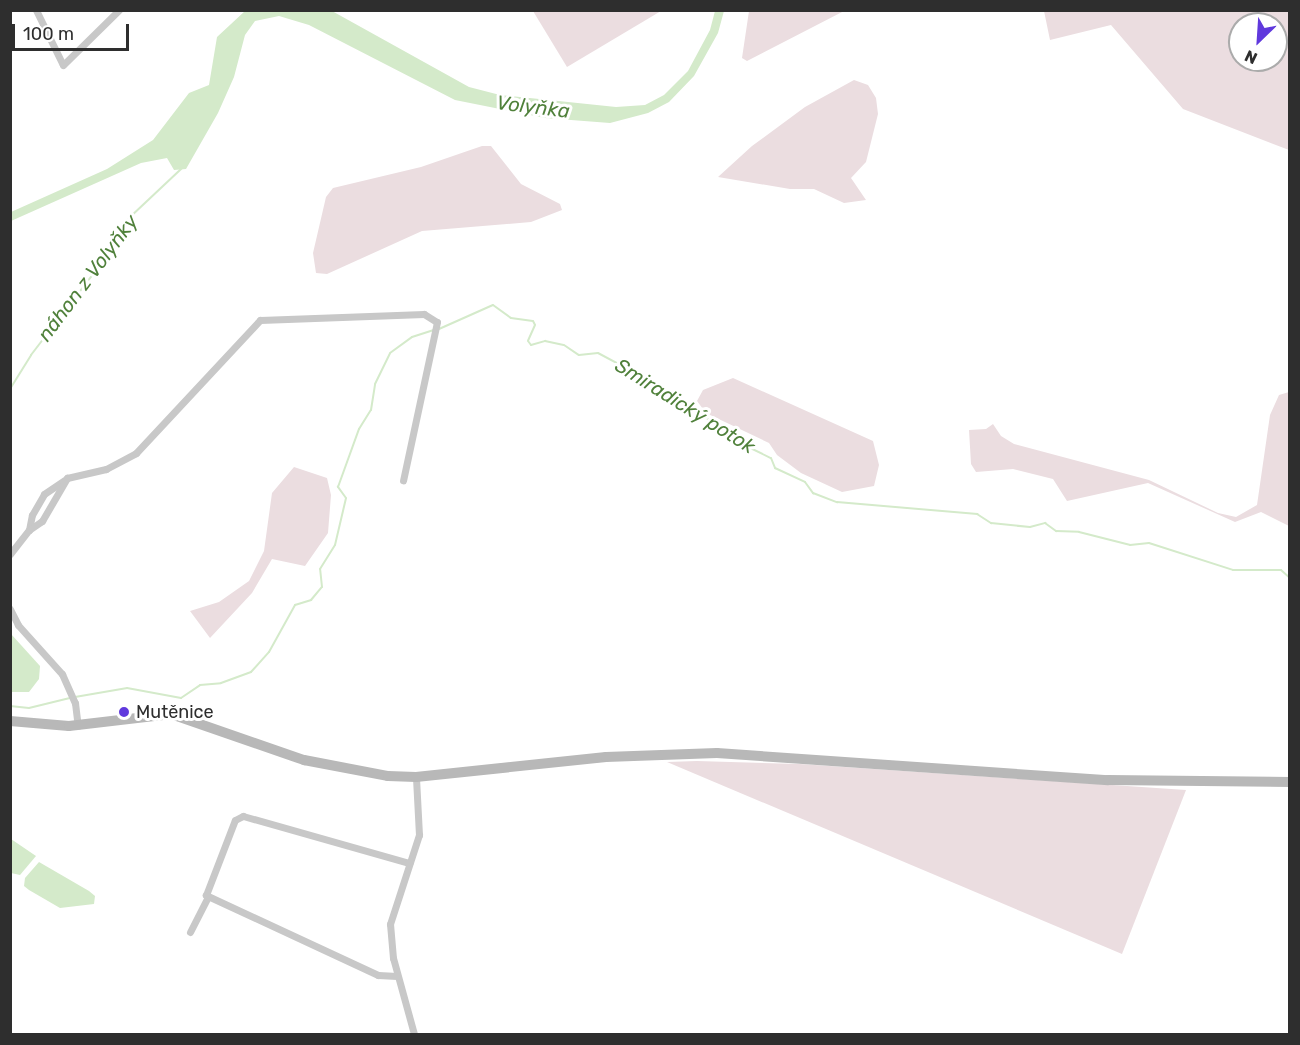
<!DOCTYPE html>
<html>
<head>
<meta charset="utf-8">
<style>
  body { margin:0 }
  #map { position:relative; width:1300px; height:1045px; overflow:hidden; background:#fff; font-family:Rubik,sans-serif }
  div>[style] { position:absolute }
  .green>* { inset:0; background:#ebdde0 }
  .water>* { inset:0; background:#d4eaca }
  .stream>* { height:2px; margin:-1px; padding:0 1px; transform-origin:1px; border-radius:1px; background:#d4eaca }
  .street>* { height:7px; margin:-3.5px; padding:0 3.5px; transform-origin:3.5px; border-radius:3.5px; background:#c8c8c8 }
  .secondary>* { height:10px; margin:-5px; padding:0 5px; transform-origin:5px; border-radius:5px; background:#b8b8b8 }
  .dots>* { width:16px; height:16px; translate:-50% -50%; box-sizing:border-box; border:3px solid #fff; border-radius:50% }
  span { translate:-50% -50%; white-space:nowrap; text-align:center; line-height:1.15; -webkit-text-stroke:6px #fff; paint-order:stroke }
  .poi-label { font-size:18px; color:#2e2e2e }
  .left { translate:0 -50%; text-align:left }
  .water-label { font-size:20px; color:#50813b; font-style:italic }
  .frame { position:absolute; inset:0; border:12px solid #2e2e2e; pointer-events:none }
  .north { position:absolute; left:1228px; top:12px; width:60px; height:60px; box-sizing:border-box; background:#fff; border:2px solid #ababab; border-radius:50%; rotate:205deg; font-size:16px; font-weight:700; line-height:24px; text-align:center; color:#2e2e2e }
  .north::after { content:''; display:block; margin:auto; width:21px; height:27px; background:#6039dd; clip-path:polygon(50% 0,100% 100%,50% 72%,0 100%) }
  .scale { position:absolute; left:12px; top:24px; width:117px; height:27px; box-sizing:border-box; border:3px solid #2e2e2e; border-top:0; padding-left:8px; font-size:18px; line-height:21px; white-space:nowrap; color:#2e2e2e; -webkit-text-stroke:4px #fff; paint-order:stroke }
</style>
</head>
<body>
<div id="map">
  <div class="green">
    <div style="clip-path:polygon(661px 11px,567px 67px,533px 11px,661px 10px)"></div>
    <div style="clip-path:polygon(749px 11px,749px 10px,844px 11px,747px 61px,742px 58px)"></div>
    <div style="clip-path:polygon(evenodd,1044px 11px,1289px 11px,1289px 150px,1183px 109px,1111px 25px,1050px 40px,1044px 11px,1240px 24px,1276px 24px,1276px 60px,1240px 60px,1240px 24px)"></div>
    <div style="clip-path:polygon(854px 80px,868px 85px,876px 98px,878px 114px,866px 162px,851px 178px,866px 200px,844px 203px,814px 189px,790px 189px,718px 177px,752px 146px,805px 107px)"></div>
    <div style="clip-path:polygon(482px 146px,491px 146px,521px 184px,560px 204px,562px 210px,531px 222px,422px 231px,327px 274px,316px 273px,313px 253px,326px 197px,333px 188px,421px 167px)"></div>
    <div style="clip-path:polygon(733px 378px,873px 441px,879px 465px,874px 486px,842px 492px,801px 473px,777px 455px,769px 443px,706px 413px,697px 401px,703px 390px)"></div>
    <div style="clip-path:polygon(1289px 392px,1289px 526px,1261px 512px,1235px 522px,1148px 483px,1067px 501px,1053px 479px,1013px 469px,976px 472px,971px 464px,969px 430px,986px 429px,993px 424px,1001px 436px,1014px 444px,1149px 480px,1218px 513px,1236px 517px,1257px 505px,1270px 415px,1279px 395px)"></div>
    <div style="clip-path:polygon(294px 467px,327px 478px,331px 495px,328px 533px,305px 566px,272px 559px,252px 593px,210px 638px,190px 611px,219px 602px,249px 581px,264px 551px,272px 493px)"></div>
    <div style="clip-path:polygon(697px 761px,800px 764px,1186px 790px,1122px 954px,667px 762px)"></div>
  </div>
  <div class="water">
    <div style="clip-path:polygon(245px 11px,332px 11px,469px 87px,500px 95px,616px 107px,645px 105px,664px 95px,688px 71px,710px 30px,715px 11px,724px 11px,718px 33px,694px 76px,669px 102px,648px 113px,610px 123px,545px 118px,455px 100px,309px 25px,279px 16px,255px 21px,245px 35px,234px 77px,218px 113px,186px 169px,174px 170px,167px 158px,141px 163px,11px 221px,11px 212px,107px 169px,153px 140px,189px 93px,209px 85px,217px 37px)"></div>
    <div style="clip-path:polygon(11px 634px,40px 666px,39px 679px,29px 692px,11px 692px)"></div>
    <div style="clip-path:polygon(11px 839px,36px 856px,20px 875px,11px 873px)"></div>
    <div style="clip-path:polygon(39px 862px,89px 891px,95px 896px,94px 904px,60px 908px,29px 890px,24px 886px,25px 878px)"></div>
  </div>
  <div class="stream">
    <div style="left:439px;top:329px;width:59px;rotate:-24deg"></div>
    <div style="left:493px;top:305px;width:22px;rotate:36deg"></div>
    <div style="left:511px;top:318px;width:22px;rotate:8deg"></div>
    <div style="left:533px;top:321px;width:4px;rotate:63deg"></div>
    <div style="left:535px;top:325px;width:17px;rotate:114deg"></div>
    <div style="left:528px;top:341px;width:5px;rotate:53deg"></div>
    <div style="left:531px;top:345px;width:15px;rotate:-16deg"></div>
    <div style="left:545px;top:341px;width:19px;rotate:12deg"></div>
    <div style="left:564px;top:345px;width:18px;rotate:34deg"></div>
    <div style="left:579px;top:355px;width:19px;rotate:-6deg"></div>
    <div style="left:598px;top:353px;width:30px;rotate:28deg"></div>
    <div style="left:624px;top:367px;width:58px;rotate:28.8deg"></div>
    <div style="left:675px;top:395px;width:83px;rotate:36.2deg"></div>
    <div style="left:742px;top:444px;width:32px;rotate:26deg"></div>
    <div style="left:771px;top:458px;width:11px;rotate:68deg"></div>
    <div style="left:775px;top:468px;width:33px;rotate:25deg"></div>
    <div style="left:805px;top:482px;width:14px;rotate:54deg"></div>
    <div style="left:813px;top:493px;width:26px;rotate:21deg"></div>
    <div style="left:837px;top:502px;width:141px;rotate:4.9deg"></div>
    <div style="left:977px;top:514px;width:17px;rotate:33deg"></div>
    <div style="left:991px;top:523px;width:39px;rotate:6deg"></div>
    <div style="left:1030px;top:527px;width:16px;rotate:-15deg"></div>
    <div style="left:1045px;top:523px;width:14px;rotate:36deg"></div>
    <div style="left:1056px;top:531px;width:23px;rotate:2deg"></div>
    <div style="left:1079px;top:532px;width:53px;rotate:14.3deg"></div>
    <div style="left:1130px;top:545px;width:19px;rotate:-6deg"></div>
    <div style="left:1149px;top:543px;width:88px;rotate:17.8deg"></div>
    <div style="left:1233px;top:570px;width:48px"></div>
    <div style="left:1281px;top:570px;width:12px;rotate:42deg"></div>
    <div style="left:10px;top:389px;width:40px;rotate:-58deg"></div>
    <div style="left:31px;top:355px;width:130px;rotate:-52.5deg"></div>
    <div style="left:110px;top:252px;width:39px;rotate:-61deg"></div>
    <div style="left:129px;top:218px;width:73px;rotate:-43.3deg"></div>
    <div style="left:75px;top:697px;width:53px;rotate:-9.8deg"></div>
    <div style="left:127px;top:688px;width:55px;rotate:10.5deg"></div>
    <div style="left:181px;top:698px;width:23px;rotate:-34deg"></div>
    <div style="left:200px;top:685px;width:21px;rotate:-5deg"></div>
    <div style="left:221px;top:683px;width:32px;rotate:-20deg"></div>
    <div style="left:251px;top:672px;width:27px;rotate:-48deg"></div>
    <div style="left:269px;top:652px;width:54px;rotate:-61deg"></div>
    <div style="left:295px;top:605px;width:17px;rotate:-17deg"></div>
    <div style="left:311px;top:600px;width:17px;rotate:-50deg"></div>
    <div style="left:322px;top:587px;width:18px;rotate:-96deg"></div>
    <div style="left:320px;top:569px;width:28px;rotate:-58deg"></div>
    <div style="left:335px;top:545px;width:48px;rotate:-76.8deg"></div>
    <div style="left:346px;top:498px;width:14px;rotate:-126deg"></div>
    <div style="left:338px;top:487px;width:62px;rotate:-70.1deg"></div>
    <div style="left:359px;top:429px;width:22px;rotate:-58deg"></div>
    <div style="left:371px;top:410px;width:26px;rotate:-81deg"></div>
    <div style="left:375px;top:384px;width:34px;rotate:-64deg"></div>
    <div style="left:390px;top:353px;width:27px;rotate:-36deg"></div>
    <div style="left:412px;top:337px;width:22px;rotate:-18deg"></div>
    <div style="left:10px;top:706px;width:19px;rotate:6deg"></div>
    <div style="left:29px;top:708px;width:42px;rotate:-13.7deg"></div>
  </div>
  <div class="street">
    <div style="left:36px;top:10px;width:61px;rotate:63.9deg"></div>
    <div style="left:63px;top:65px;width:78px;rotate:-44.5deg"></div>
    <div style="left:29px;top:530px;width:15px;rotate:-79deg"></div>
    <div style="left:32px;top:515px;width:24px;rotate:-60deg"></div>
    <div style="left:44px;top:494px;width:25px;rotate:-34deg"></div>
    <div style="left:10px;top:554px;width:31px;rotate:-52deg"></div>
    <div style="left:29px;top:530px;width:16px;rotate:-35deg"></div>
    <div style="left:42px;top:521px;width:50px;rotate:-59.8deg"></div>
    <div style="left:67px;top:478px;width:40px;rotate:-13deg"></div>
    <div style="left:106px;top:469px;width:34px;rotate:-28deg"></div>
    <div style="left:136px;top:453px;width:182px;rotate:-47deg"></div>
    <div style="left:260px;top:320px;width:164px;rotate:-2.1deg"></div>
    <div style="left:424px;top:314px;width:15px;rotate:32deg"></div>
    <div style="left:437px;top:322px;width:162px;rotate:102.1deg"></div>
    <div style="left:10px;top:609px;width:18px;rotate:63deg"></div>
    <div style="left:18px;top:625px;width:66px;rotate:48.1deg"></div>
    <div style="left:62px;top:674px;width:32px;rotate:66deg"></div>
    <div style="left:75px;top:703px;width:23px;rotate:83deg"></div>
    <div style="left:190px;top:932px;width:38px;rotate:-63deg"></div>
    <div style="left:397px;top:976px;width:19px;rotate:-177deg"></div>
    <div style="left:378px;top:975px;width:190px;rotate:-155.1deg"></div>
    <div style="left:206px;top:895px;width:80px;rotate:-68.9deg"></div>
    <div style="left:235px;top:820px;width:9px;rotate:-27deg"></div>
    <div style="left:243px;top:816px;width:173px;rotate:15.8deg"></div>
    <div style="left:414px;top:1034px;width:79px;rotate:-105.4deg"></div>
    <div style="left:393px;top:958px;width:34px;rotate:-95deg"></div>
    <div style="left:390px;top:924px;width:94px;rotate:-72deg"></div>
    <div style="left:419px;top:835px;width:58px;rotate:-93deg"></div>
  </div>
  <div class="secondary">
    <div style="left:10px;top:721px;width:59px;rotate:4.8deg"></div>
    <div style="left:69px;top:726px;width:103px;rotate:-6.7deg"></div>
    <div style="left:171px;top:714px;width:141px;rotate:19.1deg"></div>
    <div style="left:304px;top:760px;width:86px;rotate:10.8deg"></div>
    <div style="left:388px;top:776px;width:28px;rotate:2deg"></div>
    <div style="left:416px;top:777px;width:191px;rotate:-6deg"></div>
    <div style="left:606px;top:757px;width:111px;rotate:-2.1deg"></div>
    <div style="left:717px;top:753px;width:392px;rotate:4deg"></div>
    <div style="left:1108px;top:780px;width:182px;rotate:0.6deg"></div>
  </div>
  <div class="dots">
    <div style="left:124px;top:712px;background:#6039dd"></div>
  </div>
  <div class="poi-label">
    <span class="left" style="left:136px;top:712px">Mutěnice</span>
  </div>
  <div class="water-label">
    <span style="left:533px;top:107px;rotate:7deg">Volyňka</span>
    <span style="left:88px;top:278px;rotate:-53deg">náhon z Volyňky</span>
    <span style="left:685px;top:406px;rotate:32deg">Smiradický potok</span>
  </div>
  <div class="frame"></div>
  <div class="north">N</div>
  <div class="scale">100 m</div>
</div>
</body>
</html>
